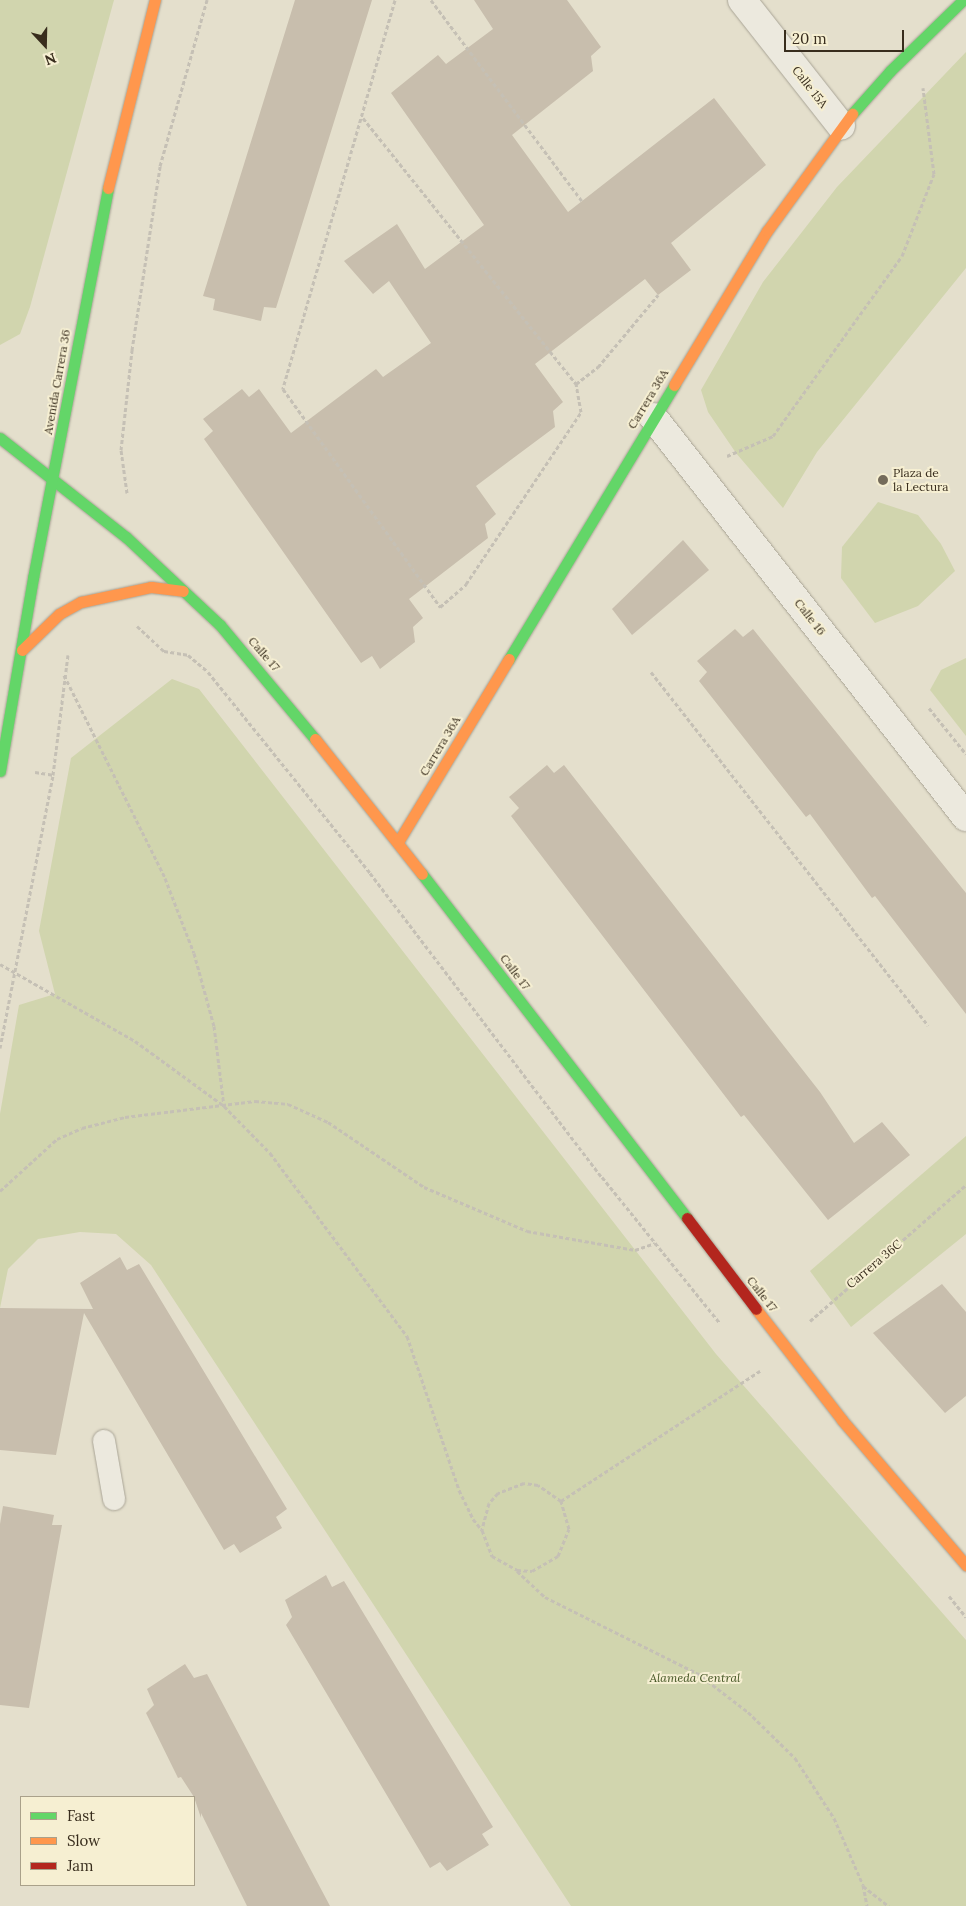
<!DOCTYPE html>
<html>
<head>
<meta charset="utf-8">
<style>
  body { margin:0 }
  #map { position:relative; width:966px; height:1906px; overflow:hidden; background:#e4dfcc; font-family:Lora,serif }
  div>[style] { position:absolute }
  .green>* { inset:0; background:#d1d5ae }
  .building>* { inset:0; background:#c8bead }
  .path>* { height:3px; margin-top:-1.5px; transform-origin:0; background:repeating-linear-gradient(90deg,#c5c0b5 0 4px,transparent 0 6.5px) }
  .roads { filter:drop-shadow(0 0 1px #a9a496) drop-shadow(0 0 1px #a9a496) }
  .lane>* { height:22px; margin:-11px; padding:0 11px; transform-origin:11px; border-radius:11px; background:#ece9de }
  .street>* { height:28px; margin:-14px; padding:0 14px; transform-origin:14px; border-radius:14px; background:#ece9de }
  .fast>* { height:11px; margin:-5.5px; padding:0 5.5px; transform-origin:5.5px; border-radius:5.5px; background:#63d668 }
  .slow>* { height:11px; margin:-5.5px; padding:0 5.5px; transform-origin:5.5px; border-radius:5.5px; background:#ff974d }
  .jam>* { height:11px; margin:-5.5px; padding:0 5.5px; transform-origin:5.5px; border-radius:5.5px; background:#b3261e }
  .dots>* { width:14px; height:14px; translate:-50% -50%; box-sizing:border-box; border:2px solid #f6efd2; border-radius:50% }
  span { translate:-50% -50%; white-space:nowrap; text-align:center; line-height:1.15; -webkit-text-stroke:4px #f6efd2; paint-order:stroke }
  .street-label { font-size:12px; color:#382d1d }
  .poi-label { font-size:12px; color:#382d1d }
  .left { translate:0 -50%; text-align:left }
  .park-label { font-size:12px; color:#445524; font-style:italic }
  .legend { position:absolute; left:20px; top:1796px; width:175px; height:90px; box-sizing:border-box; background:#f6efd2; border:1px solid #aaa18a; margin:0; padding:6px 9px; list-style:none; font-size:15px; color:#382d1d }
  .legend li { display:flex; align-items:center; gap:10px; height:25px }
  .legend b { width:25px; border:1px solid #aaa18a }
  .north { position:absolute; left:20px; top:20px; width:50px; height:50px; -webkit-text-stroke:4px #f6efd2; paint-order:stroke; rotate:159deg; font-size:14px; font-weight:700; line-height:20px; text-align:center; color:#382d1d }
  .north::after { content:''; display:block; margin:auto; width:18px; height:22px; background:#382d1d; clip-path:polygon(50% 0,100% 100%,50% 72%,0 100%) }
  .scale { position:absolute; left:784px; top:30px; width:120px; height:22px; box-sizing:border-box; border:2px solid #382d1d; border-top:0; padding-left:6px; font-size:15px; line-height:18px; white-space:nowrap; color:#382d1d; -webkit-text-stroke:4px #f6efd2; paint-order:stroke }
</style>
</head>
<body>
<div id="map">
  <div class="green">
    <div style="clip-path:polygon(0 0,114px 0,30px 307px,20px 334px,0 345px)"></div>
    <div style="clip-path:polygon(966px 52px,966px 268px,817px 452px,783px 508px,736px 453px,708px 412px,701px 390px,763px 282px,837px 187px)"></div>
    <div style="clip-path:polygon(878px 502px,918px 515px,941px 544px,955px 571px,918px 606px,875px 623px,841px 578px,842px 547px)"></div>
    <div style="clip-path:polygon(966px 658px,966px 736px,930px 690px,941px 670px)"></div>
    <div style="clip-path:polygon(172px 679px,199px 689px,716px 1354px,966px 1640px,966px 1906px,571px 1906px,151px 1265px,116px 1234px,80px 1232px,38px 1239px,8px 1269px,0 1308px,0 1114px,19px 1005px,55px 994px,39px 931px,71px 758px)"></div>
    <div style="clip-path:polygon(966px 1136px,966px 1234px,851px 1327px,810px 1271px)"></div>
  </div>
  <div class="building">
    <div style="clip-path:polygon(295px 0,372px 0,276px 308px,264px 307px,261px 321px,213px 310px,215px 299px,203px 296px)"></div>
    <div style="clip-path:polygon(474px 0,567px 0,601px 47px,591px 56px,593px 71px,512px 135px,568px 212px,714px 98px,766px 165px,671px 243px,691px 270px,658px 295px,645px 279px,535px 364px,563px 402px,553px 411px,555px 427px,476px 486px,496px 514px,485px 524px,488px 538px,409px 599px,423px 618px,413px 627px,415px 642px,380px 669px,372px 656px,361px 663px,204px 439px,213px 431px,203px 419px,242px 389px,249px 397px,259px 389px,291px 433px,376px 369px,383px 377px,431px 343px,389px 281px,373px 294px,344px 261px,397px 224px,425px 269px,484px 225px,391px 93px,438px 55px,446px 64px,493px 29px)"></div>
    <div style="clip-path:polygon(683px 540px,709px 570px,632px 635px,612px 609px)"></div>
    <div style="clip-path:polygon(735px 629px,743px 637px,753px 629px,966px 893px,966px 1014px,875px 896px,872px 898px,810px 814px,806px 817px,699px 681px,707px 672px,697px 661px)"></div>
    <div style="clip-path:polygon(547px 765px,554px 773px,564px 765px,820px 1092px,854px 1143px,882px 1122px,910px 1155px,828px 1220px,744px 1115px,741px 1117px,511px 816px,519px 808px,509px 797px)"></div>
    <div style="clip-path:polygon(120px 1257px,127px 1270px,139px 1264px,287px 1509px,276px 1517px,282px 1528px,240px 1553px,234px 1544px,224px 1550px,84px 1313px,56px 1455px,0 1450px,0 1308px,93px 1309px,80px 1283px)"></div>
    <div style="clip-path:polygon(942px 1284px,966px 1312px,966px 1396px,945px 1413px,873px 1333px)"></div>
    <div style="clip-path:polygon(3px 1506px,54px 1515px,52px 1525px,62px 1525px,29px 1708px,0 1705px,0 1524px)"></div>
    <div style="clip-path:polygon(326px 1575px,332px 1587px,344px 1581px,493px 1827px,482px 1834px,489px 1845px,447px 1871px,440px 1862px,430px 1868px,286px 1625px,292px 1617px,285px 1600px)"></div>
    <div style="clip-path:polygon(185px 1664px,194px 1678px,207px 1674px,330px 1906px,247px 1906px,201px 1813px,201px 1818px,194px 1797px,181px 1777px,178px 1778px,146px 1713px,154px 1705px,147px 1689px)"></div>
  </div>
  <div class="path">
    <div style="left:395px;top:0;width:405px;rotate:106.1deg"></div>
    <div style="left:283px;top:389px;width:269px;rotate:54.2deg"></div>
    <div style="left:440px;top:607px;width:35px;rotate:-41deg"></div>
    <div style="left:466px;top:584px;width:207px;rotate:-56.2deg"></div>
    <div style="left:581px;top:412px;width:28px;rotate:-100deg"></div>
    <div style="left:576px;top:384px;width:28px;rotate:-38deg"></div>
    <div style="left:598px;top:367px;width:94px;rotate:-50.2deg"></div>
    <div style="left:431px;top:0;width:251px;rotate:53.1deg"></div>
    <div style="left:363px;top:118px;width:341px;rotate:51.3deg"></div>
    <div style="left:727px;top:456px;width:50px;rotate:-23.5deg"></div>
    <div style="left:773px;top:436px;width:221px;rotate:-54.4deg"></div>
    <div style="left:902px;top:256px;width:88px;rotate:-68.7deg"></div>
    <div style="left:934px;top:174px;width:87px;rotate:-97.3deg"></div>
    <div style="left:127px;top:493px;width:43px;rotate:-97.9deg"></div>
    <div style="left:121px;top:450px;width:101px;rotate:-83.7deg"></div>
    <div style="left:132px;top:350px;width:186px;rotate:-81.3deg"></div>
    <div style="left:160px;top:166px;width:173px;rotate:-74.2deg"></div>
    <div style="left:137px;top:626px;width:37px;rotate:43deg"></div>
    <div style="left:164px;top:651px;width:24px;rotate:9deg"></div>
    <div style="left:188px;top:655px;width:26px;rotate:40deg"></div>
    <div style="left:208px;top:672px;width:258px;rotate:51.1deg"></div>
    <div style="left:370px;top:873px;width:382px;rotate:52.7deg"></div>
    <div style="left:602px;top:1177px;width:188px;rotate:51.1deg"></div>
    <div style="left:651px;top:672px;width:449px;rotate:51.9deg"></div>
    <div style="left:64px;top:675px;width:227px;rotate:63.5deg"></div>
    <div style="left:165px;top:878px;width:80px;rotate:68.9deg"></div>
    <div style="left:194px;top:953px;width:76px;rotate:74.7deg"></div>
    <div style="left:214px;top:1026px;width:81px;rotate:82.9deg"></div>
    <div style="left:929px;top:708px;width:59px;rotate:51.2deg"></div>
    <div style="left:35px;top:772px;width:18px;rotate:9deg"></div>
    <div style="left:0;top:964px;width:155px;rotate:29.7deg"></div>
    <div style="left:135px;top:1041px;width:110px;rotate:36.1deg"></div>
    <div style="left:224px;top:1106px;width:66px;rotate:45.6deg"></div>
    <div style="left:270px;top:1153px;width:229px;rotate:53.2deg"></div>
    <div style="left:407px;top:1336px;width:163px;rotate:71.3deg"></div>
    <div style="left:459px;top:1490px;width:32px;rotate:64deg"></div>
    <div style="left:473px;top:1519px;width:14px;rotate:51deg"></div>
    <div style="left:482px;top:1530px;width:28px;rotate:69deg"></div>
    <div style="left:492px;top:1556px;width:29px;rotate:29deg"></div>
    <div style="left:517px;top:1570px;width:15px;rotate:4deg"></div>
    <div style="left:532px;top:1571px;width:30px;rotate:-30deg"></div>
    <div style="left:558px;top:1556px;width:29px;rotate:-68deg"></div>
    <div style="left:569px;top:1529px;width:29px;rotate:-106deg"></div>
    <div style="left:561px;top:1501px;width:28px;rotate:-145deg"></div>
    <div style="left:538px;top:1485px;width:14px;rotate:-172deg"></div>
    <div style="left:524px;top:1483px;width:28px;rotate:159deg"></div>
    <div style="left:498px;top:1493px;width:13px;rotate:132deg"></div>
    <div style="left:489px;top:1503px;width:28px;rotate:105deg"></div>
    <div style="left:0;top:1048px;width:278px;rotate:-79deg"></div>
    <div style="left:53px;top:775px;width:121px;rotate:-82.9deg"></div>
    <div style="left:0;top:1191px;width:77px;rotate:-42.4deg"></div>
    <div style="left:57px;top:1139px;width:27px;rotate:-24deg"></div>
    <div style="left:82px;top:1128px;width:44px;rotate:-14.3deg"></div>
    <div style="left:125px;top:1117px;width:131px;rotate:-7deg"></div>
    <div style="left:255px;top:1101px;width:33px;rotate:5deg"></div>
    <div style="left:288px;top:1104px;width:44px;rotate:24.2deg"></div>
    <div style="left:328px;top:1122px;width:116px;rotate:34.1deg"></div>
    <div style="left:424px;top:1187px;width:112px;rotate:23.1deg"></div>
    <div style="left:527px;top:1231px;width:110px;rotate:10deg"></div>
    <div style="left:635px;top:1250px;width:21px;rotate:-19deg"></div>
    <div style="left:810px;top:1321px;width:207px;rotate:-41.1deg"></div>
    <div style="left:561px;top:1501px;width:238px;rotate:-33.2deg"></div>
    <div style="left:517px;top:1571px;width:38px;rotate:43deg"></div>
    <div style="left:545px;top:1597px;width:170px;rotate:26.6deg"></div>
    <div style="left:697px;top:1673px;width:64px;rotate:37.4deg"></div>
    <div style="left:748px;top:1712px;width:66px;rotate:44.4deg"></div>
    <div style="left:795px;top:1758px;width:72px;rotate:57deg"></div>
    <div style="left:834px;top:1818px;width:73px;rotate:66.6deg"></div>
    <div style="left:863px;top:1885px;width:21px;rotate:79deg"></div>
    <div style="left:949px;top:1596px;width:27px;rotate:51deg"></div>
    <div style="left:863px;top:1886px;width:33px;rotate:38deg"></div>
  </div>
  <div class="roads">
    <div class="lane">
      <div style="left:104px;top:1441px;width:59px;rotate:80.2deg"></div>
    </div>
    <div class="street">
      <div style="left:742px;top:0;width:160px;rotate:51.8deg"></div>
      <div style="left:653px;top:417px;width:508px;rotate:51.96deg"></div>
    </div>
    <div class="fast">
      <div style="left:852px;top:114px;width:57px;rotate:-48.5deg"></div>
      <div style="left:890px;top:71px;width:102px;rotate:-44.2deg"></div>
      <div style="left:0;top:438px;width:160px;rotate:38.2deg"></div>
      <div style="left:126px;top:537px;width:129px;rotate:43.1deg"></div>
      <div style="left:220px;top:625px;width:148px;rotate:50.2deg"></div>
      <div style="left:509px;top:659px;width:320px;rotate:-58.9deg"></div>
      <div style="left:0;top:771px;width:196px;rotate:-80.3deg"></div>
      <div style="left:33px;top:578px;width:397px;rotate:-79.1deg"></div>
      <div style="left:422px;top:874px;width:434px;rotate:52.4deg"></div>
    </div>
    <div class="slow">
      <div style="left:108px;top:188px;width:194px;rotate:-76deg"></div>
      <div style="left:674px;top:385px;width:180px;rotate:-58.9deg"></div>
      <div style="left:767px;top:231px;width:145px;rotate:-54deg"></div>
      <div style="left:22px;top:650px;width:52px;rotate:-44.2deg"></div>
      <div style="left:59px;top:614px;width:25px;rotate:-29deg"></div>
      <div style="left:81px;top:602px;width:72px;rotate:-12.1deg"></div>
      <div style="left:151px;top:587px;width:32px;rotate:7deg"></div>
      <div style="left:315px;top:739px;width:172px;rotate:51.6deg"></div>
      <div style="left:398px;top:842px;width:214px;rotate:-58.8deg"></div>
      <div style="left:756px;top:1309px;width:140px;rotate:52.2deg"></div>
      <div style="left:842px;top:1420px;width:191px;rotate:49.5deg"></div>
    </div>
    <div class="jam">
      <div style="left:687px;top:1218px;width:114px;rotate:52.8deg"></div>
    </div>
  </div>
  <div class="dots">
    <div style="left:883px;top:480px;background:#746b5a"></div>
  </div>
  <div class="street-label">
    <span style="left:810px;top:87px;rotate:52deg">Calle 15A</span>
    <span style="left:57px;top:382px;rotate:-80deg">Avenida Carrera 36</span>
    <span style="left:648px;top:399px;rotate:-59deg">Carrera 36A</span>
    <span style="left:810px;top:617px;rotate:52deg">Calle 16</span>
    <span style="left:264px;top:654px;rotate:49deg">Calle 17</span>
    <span style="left:440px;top:746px;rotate:-59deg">Carrera 36A</span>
    <span style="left:515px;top:972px;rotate:53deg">Calle 17</span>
    <span style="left:874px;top:1264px;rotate:-40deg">Carrera 36C</span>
    <span style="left:762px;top:1294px;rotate:52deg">Calle 17</span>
  </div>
  <div class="poi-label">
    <span class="left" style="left:893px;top:480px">Plaza de<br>la Lectura</span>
  </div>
  <div class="park-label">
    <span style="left:695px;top:1678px">Alameda Central</span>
  </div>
  <ul class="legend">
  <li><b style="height:6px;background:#63d668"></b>Fast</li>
  <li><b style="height:6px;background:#ff974d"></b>Slow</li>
  <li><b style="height:6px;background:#b3261e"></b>Jam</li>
  </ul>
  <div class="north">N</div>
  <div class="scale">20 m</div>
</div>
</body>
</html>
